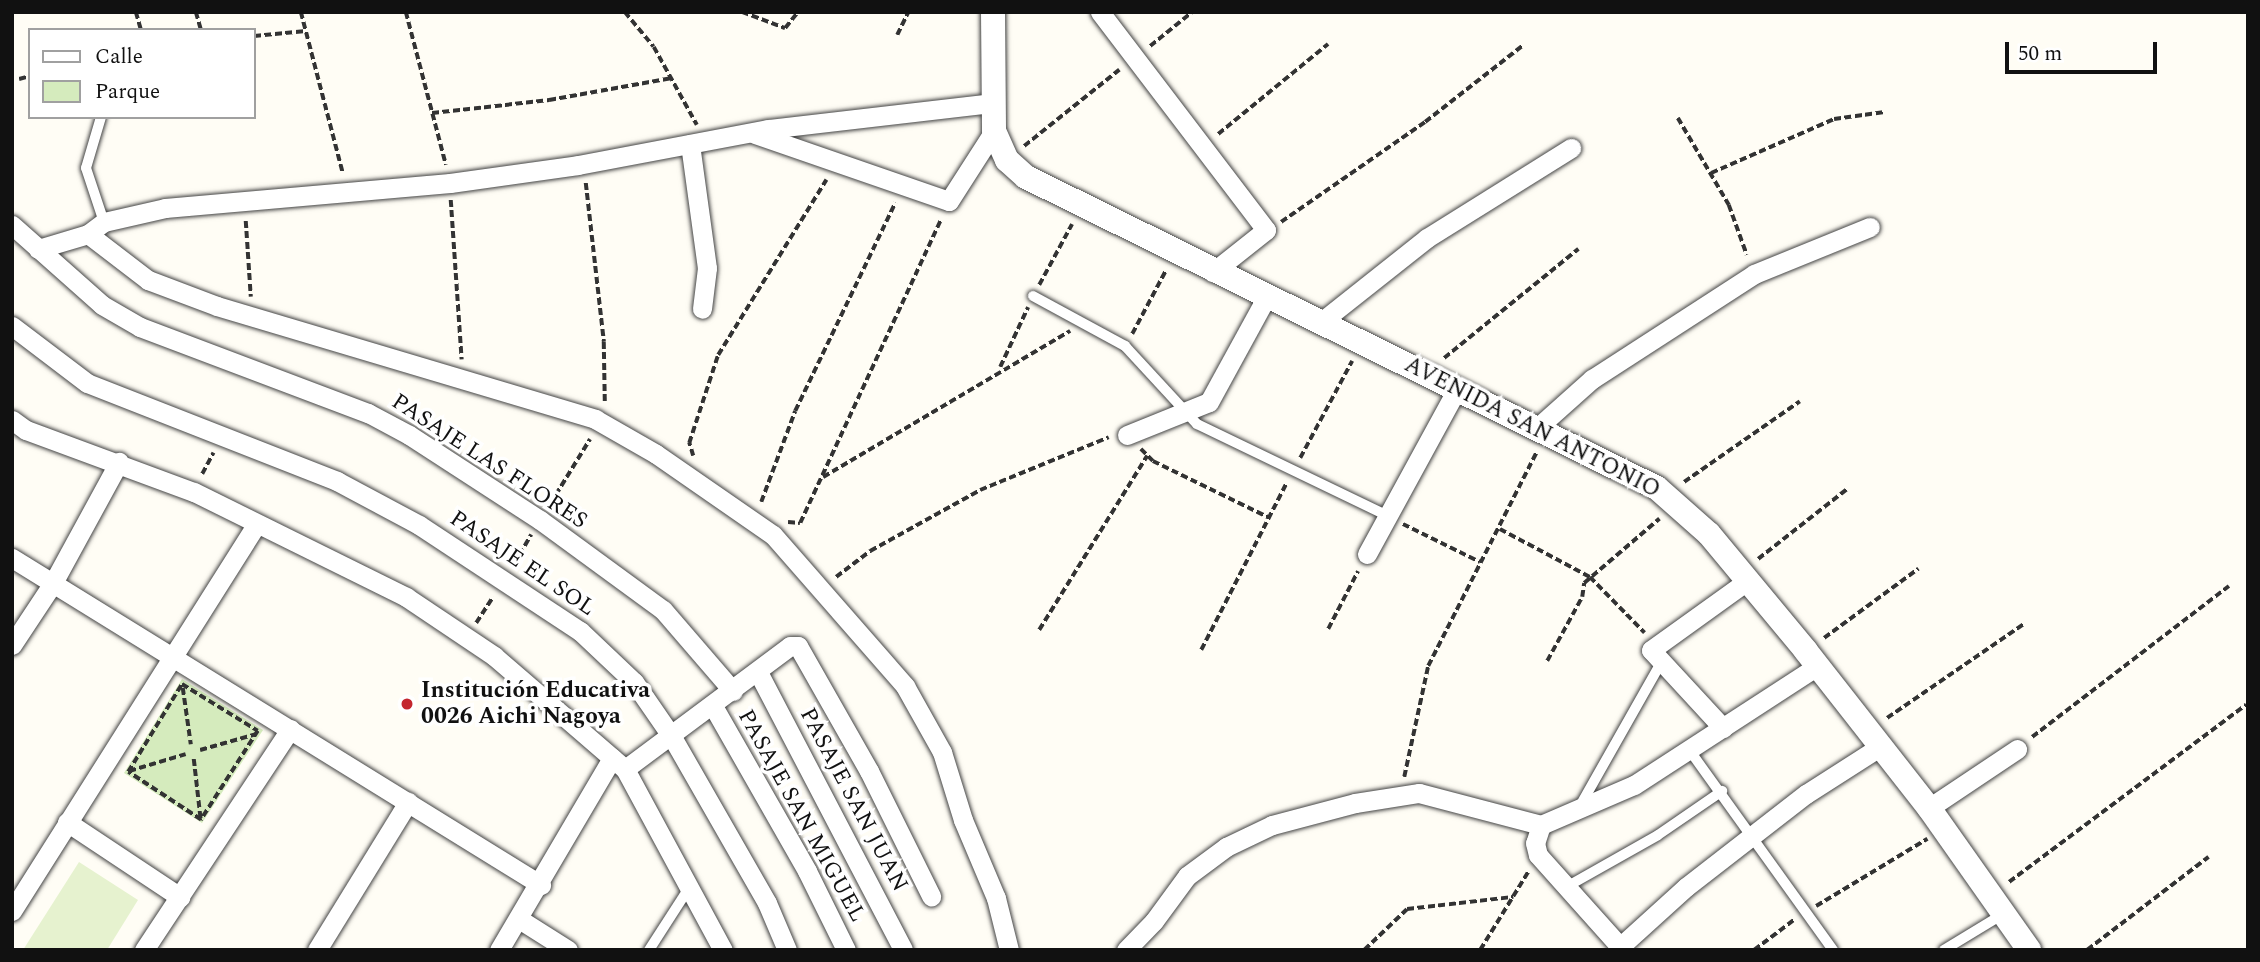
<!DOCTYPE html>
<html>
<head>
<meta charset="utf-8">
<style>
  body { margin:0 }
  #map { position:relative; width:2260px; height:962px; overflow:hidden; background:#fffdf5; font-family:Spectral,serif }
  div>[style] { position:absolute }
  .green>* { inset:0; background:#d5ebbd }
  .pitch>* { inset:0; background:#e6f2cf }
  .path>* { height:3.5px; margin-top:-1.75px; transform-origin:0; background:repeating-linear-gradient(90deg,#333 0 7px,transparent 0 10.5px) }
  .roads { filter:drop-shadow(0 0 2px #444) drop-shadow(0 0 2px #444) }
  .service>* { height:10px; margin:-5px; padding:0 5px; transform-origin:5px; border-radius:5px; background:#fff }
  .minor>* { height:19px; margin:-9.5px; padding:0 9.5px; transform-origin:9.5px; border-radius:9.5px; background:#fff }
  .tertiary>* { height:24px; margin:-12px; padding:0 12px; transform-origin:12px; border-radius:12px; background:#fff }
  .dots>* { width:19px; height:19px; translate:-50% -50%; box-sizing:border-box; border:4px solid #fff; border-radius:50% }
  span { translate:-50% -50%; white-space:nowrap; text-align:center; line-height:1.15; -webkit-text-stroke:7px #fff; paint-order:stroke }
  .street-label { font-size:23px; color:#111 }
  .poi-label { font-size:23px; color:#111; font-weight:700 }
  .left { translate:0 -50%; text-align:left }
  .frame { position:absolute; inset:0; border:14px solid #111; pointer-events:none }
  .legend { position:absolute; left:28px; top:28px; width:228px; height:91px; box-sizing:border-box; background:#fff; border:2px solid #a0a0a0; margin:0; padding:9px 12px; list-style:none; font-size:21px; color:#111 }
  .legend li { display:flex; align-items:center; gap:14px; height:35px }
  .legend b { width:35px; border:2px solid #a0a0a0 }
  .scale { position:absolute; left:2005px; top:42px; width:152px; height:32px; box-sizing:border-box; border:4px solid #111; border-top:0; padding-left:9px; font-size:21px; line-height:24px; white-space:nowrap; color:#111; -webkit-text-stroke:5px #fff; paint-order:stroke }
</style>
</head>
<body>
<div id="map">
  <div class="green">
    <div style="clip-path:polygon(182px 679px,263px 730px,202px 823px,124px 773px)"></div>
  </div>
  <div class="pitch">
    <div style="clip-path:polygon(79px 862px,138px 900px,107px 950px,23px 950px)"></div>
  </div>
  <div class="path">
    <div style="left:136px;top:12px;width:19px;rotate:74deg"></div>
    <div style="left:196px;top:12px;width:19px;rotate:74deg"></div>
    <div style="left:301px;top:12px;width:166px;rotate:75.4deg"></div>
    <div style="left:406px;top:12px;width:158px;rotate:75.3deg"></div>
    <div style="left:625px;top:12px;width:45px;rotate:50.4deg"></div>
    <div style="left:654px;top:47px;width:89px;rotate:61.1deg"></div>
    <div style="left:742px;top:12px;width:46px;rotate:20.4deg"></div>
    <div style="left:785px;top:28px;width:21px;rotate:-51deg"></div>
    <div style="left:897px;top:35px;width:25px;rotate:-64deg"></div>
    <div style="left:254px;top:36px;width:52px;rotate:-5.5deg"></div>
    <div style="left:1150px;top:46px;width:54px;rotate:-39deg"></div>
    <div style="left:19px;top:79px;width:11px;rotate:-15deg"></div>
    <div style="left:432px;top:113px;width:118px;rotate:-6.3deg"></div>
    <div style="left:549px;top:100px;width:125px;rotate:-10.1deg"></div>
    <div style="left:1678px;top:118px;width:101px;rotate:59.6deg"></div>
    <div style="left:1729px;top:205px;width:53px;rotate:70.2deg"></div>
    <div style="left:1218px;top:134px;width:142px;rotate:-39.3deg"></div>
    <div style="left:1024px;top:146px;width:122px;rotate:-38.7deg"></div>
    <div style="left:1711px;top:173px;width:134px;rotate:-23.7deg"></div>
    <div style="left:1834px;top:119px;width:51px;rotate:-7.8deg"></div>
    <div style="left:586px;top:183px;width:160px;rotate:83.5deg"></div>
    <div style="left:604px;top:342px;width:60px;rotate:89deg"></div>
    <div style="left:451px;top:200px;width:160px;rotate:86.1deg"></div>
    <div style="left:246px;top:221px;width:76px;rotate:86.2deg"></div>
    <div style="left:1281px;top:222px;width:175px;rotate:-34.8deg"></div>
    <div style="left:1425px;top:122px;width:123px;rotate:-38.1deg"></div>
    <div style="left:1039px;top:285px;width:69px;rotate:-61.6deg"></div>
    <div style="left:1132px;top:334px;width:72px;rotate:-62deg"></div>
    <div style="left:1444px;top:358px;width:173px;rotate:-39.1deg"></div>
    <div style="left:1000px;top:367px;width:66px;rotate:-65deg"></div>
    <div style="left:1141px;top:449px;width:17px;rotate:45deg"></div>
    <div style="left:1153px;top:461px;width:128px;rotate:26deg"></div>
    <div style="left:693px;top:456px;width:14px;rotate:-107deg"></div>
    <div style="left:689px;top:443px;width:93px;rotate:-71.8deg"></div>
    <div style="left:718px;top:355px;width:206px;rotate:-58.3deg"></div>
    <div style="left:1300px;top:458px;width:110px;rotate:-61.8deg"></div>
    <div style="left:202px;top:474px;width:24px;rotate:-62deg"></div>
    <div style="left:823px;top:477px;width:287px;rotate:-30.6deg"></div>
    <div style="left:1684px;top:482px;width:141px;rotate:-34.9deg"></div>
    <div style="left:761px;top:502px;width:97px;rotate:-69.5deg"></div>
    <div style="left:795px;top:411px;width:231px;rotate:-64.3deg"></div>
    <div style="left:550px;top:504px;width:76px;rotate:-58.4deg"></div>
    <div style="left:788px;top:522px;width:12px;rotate:5deg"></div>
    <div style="left:800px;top:523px;width:335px;rotate:-65.1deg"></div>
    <div style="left:1403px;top:524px;width:86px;rotate:26.3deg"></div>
    <div style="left:1500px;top:529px;width:102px;rotate:28.1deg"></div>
    <div style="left:1590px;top:577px;width:78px;rotate:45.5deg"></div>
    <div style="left:1758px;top:559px;width:113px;rotate:-38.2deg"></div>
    <div style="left:514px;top:564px;width:34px;rotate:-60deg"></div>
    <div style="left:836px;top:577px;width:43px;rotate:-37.4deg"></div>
    <div style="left:870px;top:551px;width:126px;rotate:-29deg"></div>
    <div style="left:980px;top:490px;width:139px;rotate:-22.3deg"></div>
    <div style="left:476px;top:623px;width:31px;rotate:-57deg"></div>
    <div style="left:1328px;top:629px;width:65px;rotate:-62.7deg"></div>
    <div style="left:1039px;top:630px;width:205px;rotate:-58.2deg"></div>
    <div style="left:1824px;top:638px;width:117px;rotate:-36.3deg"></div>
    <div style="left:1201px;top:650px;width:186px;rotate:-62.9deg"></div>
    <div style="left:1547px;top:661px;width:73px;rotate:-61.3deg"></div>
    <div style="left:1582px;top:597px;width:14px;rotate:-82deg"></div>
    <div style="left:1584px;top:583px;width:99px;rotate:-40.5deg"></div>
    <div style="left:182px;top:684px;width:89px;rotate:31.7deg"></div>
    <div style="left:258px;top:731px;width:106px;rotate:122.6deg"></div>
    <div style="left:201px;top:820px;width:87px;rotate:-146.7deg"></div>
    <div style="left:128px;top:772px;width:103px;rotate:-58.5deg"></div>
    <div style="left:183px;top:688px;width:57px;rotate:81.9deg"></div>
    <div style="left:1887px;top:718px;width:166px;rotate:-34.5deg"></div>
    <div style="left:2032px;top:737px;width:248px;rotate:-37.5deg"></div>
    <div style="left:200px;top:750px;width:58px;rotate:-15.9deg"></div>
    <div style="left:194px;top:759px;width:61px;rotate:83.5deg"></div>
    <div style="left:129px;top:771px;width:59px;rotate:-16.6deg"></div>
    <div style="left:1404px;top:777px;width:114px;rotate:-77.8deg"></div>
    <div style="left:1428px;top:666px;width:239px;rotate:-63.1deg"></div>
    <div style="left:2009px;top:882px;width:296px;rotate:-36.8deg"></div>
    <div style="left:1816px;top:906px;width:130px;rotate:-31.1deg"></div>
    <div style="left:1364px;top:950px;width:59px;rotate:-43.6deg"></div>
    <div style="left:1407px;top:909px;width:107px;rotate:-6.5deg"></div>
    <div style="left:1480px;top:950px;width:92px;rotate:-58.4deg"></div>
    <div style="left:1754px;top:950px;width:51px;rotate:-37.1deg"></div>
    <div style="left:2087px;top:950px;width:153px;rotate:-37.5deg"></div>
  </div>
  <div class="roads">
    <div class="service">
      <div style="left:101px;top:117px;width:53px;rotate:106.4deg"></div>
      <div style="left:86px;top:168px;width:57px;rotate:71.6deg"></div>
      <div style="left:1033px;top:296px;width:105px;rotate:28.5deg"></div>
      <div style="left:1125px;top:346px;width:106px;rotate:47.3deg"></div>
      <div style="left:1197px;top:424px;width:212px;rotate:25.7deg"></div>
      <div style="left:1690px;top:751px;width:245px;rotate:54.3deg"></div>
      <div style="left:1580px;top:806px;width:164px;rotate:-60.5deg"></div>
      <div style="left:1568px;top:886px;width:103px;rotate:-29.5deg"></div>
      <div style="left:1658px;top:835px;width:78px;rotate:-34.5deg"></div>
      <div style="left:649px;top:950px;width:74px;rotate:-57.2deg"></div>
      <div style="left:1944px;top:950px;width:69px;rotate:-31.4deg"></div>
    </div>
    <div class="minor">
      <div style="left:1100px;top:12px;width:274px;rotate:52.7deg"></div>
      <div style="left:1266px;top:230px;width:68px;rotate:141.6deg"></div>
      <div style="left:755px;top:134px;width:205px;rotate:19.1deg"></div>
      <div style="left:949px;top:201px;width:83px;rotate:-57.3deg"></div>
      <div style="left:690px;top:144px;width:125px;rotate:82.2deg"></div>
      <div style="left:707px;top:268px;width:41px;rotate:97deg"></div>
      <div style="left:12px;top:225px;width:120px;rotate:41.6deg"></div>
      <div style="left:102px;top:305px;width:44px;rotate:30.1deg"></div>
      <div style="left:140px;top:327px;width:244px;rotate:20.7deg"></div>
      <div style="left:368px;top:413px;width:47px;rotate:28.2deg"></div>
      <div style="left:409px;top:435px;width:156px;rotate:33deg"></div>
      <div style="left:540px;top:520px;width:152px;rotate:36.2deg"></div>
      <div style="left:663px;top:610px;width:107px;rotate:49.2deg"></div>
      <div style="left:88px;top:234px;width:76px;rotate:37.5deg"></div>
      <div style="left:148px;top:280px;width:74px;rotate:20.6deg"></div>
      <div style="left:217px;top:306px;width:395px;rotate:16.6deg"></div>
      <div style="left:595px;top:419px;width:70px;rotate:29.8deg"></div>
      <div style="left:656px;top:454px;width:142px;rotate:34.7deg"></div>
      <div style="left:773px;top:535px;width:201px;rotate:48.8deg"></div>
      <div style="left:905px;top:686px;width:76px;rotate:60.7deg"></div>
      <div style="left:942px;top:752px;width:71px;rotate:72.8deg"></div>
      <div style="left:963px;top:820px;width:85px;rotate:67.1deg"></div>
      <div style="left:996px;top:898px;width:54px;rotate:76deg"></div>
      <div style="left:38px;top:249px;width:52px;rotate:-16.7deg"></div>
      <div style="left:88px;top:234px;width:20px;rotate:-37deg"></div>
      <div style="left:104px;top:222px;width:63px;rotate:-12.9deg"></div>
      <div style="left:165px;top:208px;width:286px;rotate:-5deg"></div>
      <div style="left:450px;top:183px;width:129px;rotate:-8deg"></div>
      <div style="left:578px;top:165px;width:193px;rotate:-10.7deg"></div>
      <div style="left:768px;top:129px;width:226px;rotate:-6.6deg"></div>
      <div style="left:1321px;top:322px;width:135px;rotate:-38.4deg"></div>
      <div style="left:1427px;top:238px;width:170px;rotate:-32deg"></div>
      <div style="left:12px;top:326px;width:94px;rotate:37.2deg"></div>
      <div style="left:87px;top:383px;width:269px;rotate:21.4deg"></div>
      <div style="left:337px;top:481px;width:93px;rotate:28.2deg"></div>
      <div style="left:419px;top:525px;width:193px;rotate:33.4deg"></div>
      <div style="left:580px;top:631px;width:74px;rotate:43.4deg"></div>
      <div style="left:634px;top:682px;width:67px;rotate:55.4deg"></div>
      <div style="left:672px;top:737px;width:191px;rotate:60.2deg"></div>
      <div style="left:767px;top:903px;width:51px;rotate:66.9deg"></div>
      <div style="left:12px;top:420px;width:17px;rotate:36deg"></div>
      <div style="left:26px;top:430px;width:179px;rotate:20.3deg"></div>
      <div style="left:194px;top:492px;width:237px;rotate:26.3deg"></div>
      <div style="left:406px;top:597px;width:106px;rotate:33.8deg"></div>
      <div style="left:494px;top:656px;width:173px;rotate:40.8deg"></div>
      <div style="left:625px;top:769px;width:206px;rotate:61.6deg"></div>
      <div style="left:1537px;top:428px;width:74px;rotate:-41.7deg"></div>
      <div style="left:1592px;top:379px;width:193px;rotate:-32.9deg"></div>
      <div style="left:1754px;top:274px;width:125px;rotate:-22.1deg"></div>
      <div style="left:1127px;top:435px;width:88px;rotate:-21.9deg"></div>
      <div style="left:1209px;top:402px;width:121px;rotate:-61.3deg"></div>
      <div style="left:1367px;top:554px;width:188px;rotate:-61.4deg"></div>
      <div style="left:12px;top:558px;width:622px;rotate:31.72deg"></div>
      <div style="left:12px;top:645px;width:74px;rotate:-56.5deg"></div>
      <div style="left:53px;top:583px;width:138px;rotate:-61.4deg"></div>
      <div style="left:759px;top:674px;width:311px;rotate:62.4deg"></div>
      <div style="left:713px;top:706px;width:190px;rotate:60.3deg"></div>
      <div style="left:807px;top:871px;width:88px;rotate:63.7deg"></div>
      <div style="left:1723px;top:728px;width:106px;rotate:-132.7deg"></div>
      <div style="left:1651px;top:650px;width:118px;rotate:-35.7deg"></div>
      <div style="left:625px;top:769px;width:206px;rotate:-36.7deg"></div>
      <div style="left:790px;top:646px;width:8px"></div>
      <div style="left:798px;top:646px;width:144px;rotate:60.4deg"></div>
      <div style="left:869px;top:771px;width:140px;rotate:63.6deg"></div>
      <div style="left:1929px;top:808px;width:106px;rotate:-33.8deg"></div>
      <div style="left:67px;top:822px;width:136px;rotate:33.6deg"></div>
      <div style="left:1541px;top:825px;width:19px;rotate:108deg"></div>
      <div style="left:1535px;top:843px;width:12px;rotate:76deg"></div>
      <div style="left:1538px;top:855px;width:127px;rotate:48.2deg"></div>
      <div style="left:12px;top:911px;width:458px;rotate:-57.7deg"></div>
      <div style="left:519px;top:919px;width:58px;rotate:32.3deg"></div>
      <div style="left:1622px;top:945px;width:86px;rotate:-42.2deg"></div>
      <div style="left:1686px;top:887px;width:152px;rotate:-37.8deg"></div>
      <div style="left:1806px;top:794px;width:89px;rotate:-32.6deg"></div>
      <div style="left:144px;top:950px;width:265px;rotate:-56.5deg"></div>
      <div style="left:317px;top:950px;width:174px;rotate:-58.4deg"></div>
      <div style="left:499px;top:950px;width:223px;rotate:-59.5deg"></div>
      <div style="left:1126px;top:950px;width:40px;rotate:-46deg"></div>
      <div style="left:1154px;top:921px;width:56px;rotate:-53.7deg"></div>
      <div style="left:1187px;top:876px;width:49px;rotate:-36.6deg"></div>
      <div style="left:1226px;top:847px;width:51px;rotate:-25.6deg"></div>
      <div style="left:1272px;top:825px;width:86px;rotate:-14.8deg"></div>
      <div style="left:1355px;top:803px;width:65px;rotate:-8.9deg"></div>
      <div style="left:1419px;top:793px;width:126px;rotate:14.7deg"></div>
      <div style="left:1541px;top:825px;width:101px;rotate:-23.3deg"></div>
      <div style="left:1634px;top:785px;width:218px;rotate:-33deg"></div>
    </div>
    <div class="tertiary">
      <div style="left:993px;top:12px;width:119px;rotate:89.5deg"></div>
      <div style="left:994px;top:131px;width:32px;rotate:66deg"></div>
      <div style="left:1007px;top:160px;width:25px;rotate:42deg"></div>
      <div style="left:1026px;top:177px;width:703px;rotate:26.24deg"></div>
      <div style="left:1657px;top:488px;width:69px;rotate:41.5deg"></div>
      <div style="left:1709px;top:534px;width:152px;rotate:50.3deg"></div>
      <div style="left:1806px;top:651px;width:199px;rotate:51.9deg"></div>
      <div style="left:1929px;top:808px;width:174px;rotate:54.8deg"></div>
    </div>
  </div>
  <div class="dots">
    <div style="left:407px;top:704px;background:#c4262e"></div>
  </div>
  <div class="street-label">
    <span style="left:1532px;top:428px;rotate:27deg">AVENIDA SAN ANTONIO</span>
    <span style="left:489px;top:462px;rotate:33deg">PASAJE LAS FLORES</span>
    <span style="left:522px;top:564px;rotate:34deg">PASAJE EL SOL</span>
    <span style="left:853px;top:800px;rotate:62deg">PASAJE SAN JUAN</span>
    <span style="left:801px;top:816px;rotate:61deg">PASAJE SAN MIGUEL</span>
  </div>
  <div class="poi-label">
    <span class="left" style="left:421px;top:704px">Institución Educativa<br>0026 Aichi Nagoya</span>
  </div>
  <div class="frame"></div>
  <ul class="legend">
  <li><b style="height:9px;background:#fff"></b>Calle</li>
  <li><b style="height:19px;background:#d5ebbd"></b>Parque</li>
  </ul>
  <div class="scale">50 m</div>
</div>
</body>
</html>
